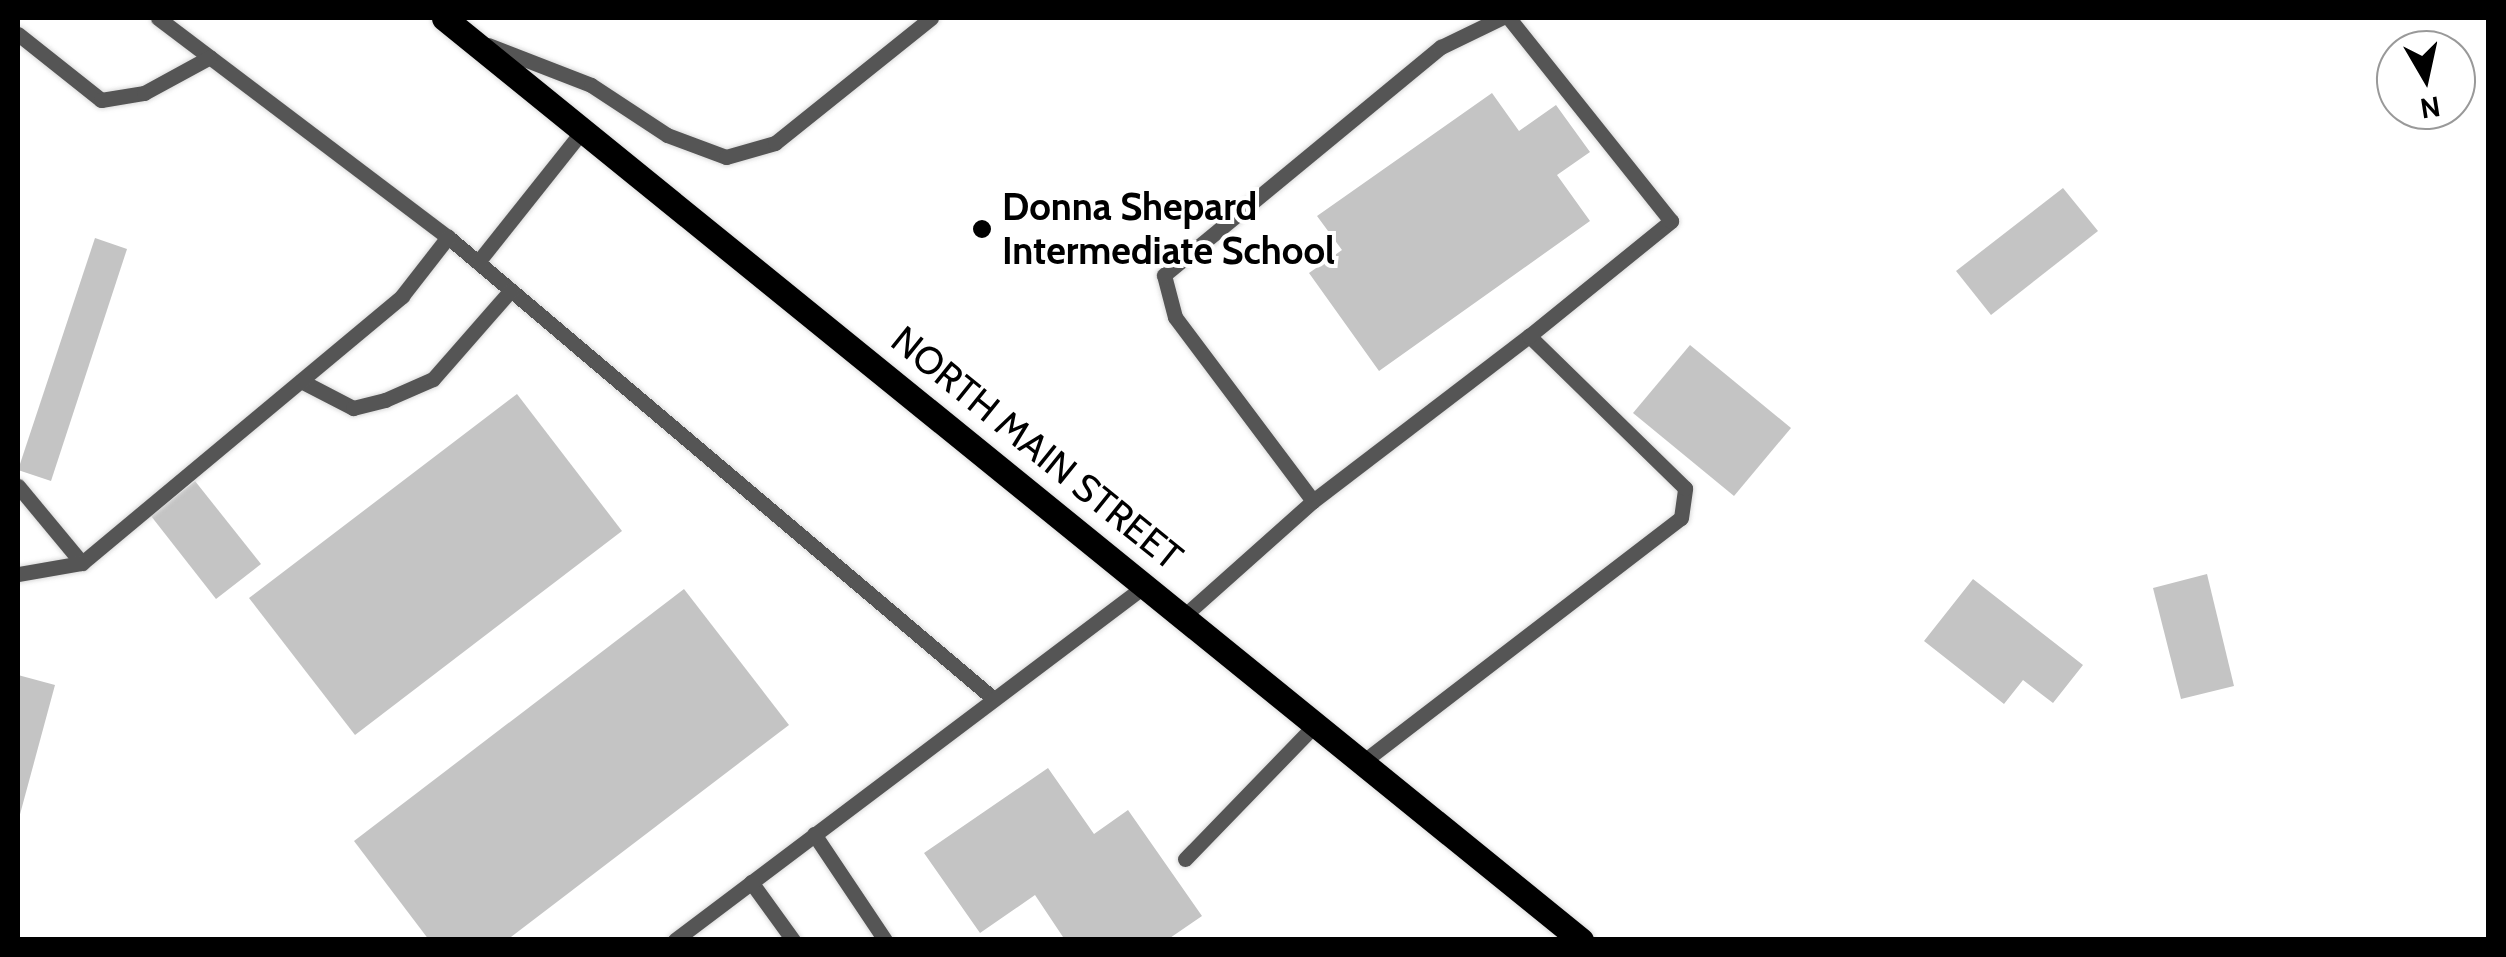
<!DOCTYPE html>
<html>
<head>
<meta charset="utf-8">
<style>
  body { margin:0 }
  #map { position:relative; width:2506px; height:957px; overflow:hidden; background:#fff; font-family:Cabin,sans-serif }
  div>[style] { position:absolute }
  .building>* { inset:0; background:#c4c4c4 }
  .roads { filter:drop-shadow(0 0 2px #dbdbdb) drop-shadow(0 0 2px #dbdbdb) }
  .service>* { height:15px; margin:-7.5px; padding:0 7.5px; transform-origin:7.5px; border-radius:7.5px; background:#555 }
  .primary>* { height:25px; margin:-12.5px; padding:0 12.5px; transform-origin:12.5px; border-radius:12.5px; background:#000 }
  .dots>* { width:28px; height:28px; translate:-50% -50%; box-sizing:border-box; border:5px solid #fff; border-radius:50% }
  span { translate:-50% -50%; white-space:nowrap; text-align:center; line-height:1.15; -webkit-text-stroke:8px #fff; paint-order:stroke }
  .poi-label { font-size:38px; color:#000; font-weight:700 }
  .left { translate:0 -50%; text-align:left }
  .street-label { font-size:38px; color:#000 }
  .frame { position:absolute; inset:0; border:20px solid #000; pointer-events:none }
  .north { position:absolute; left:2376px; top:30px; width:100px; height:100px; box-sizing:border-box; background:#fff; border:2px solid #999; border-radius:50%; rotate:171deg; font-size:28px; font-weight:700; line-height:40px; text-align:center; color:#000 }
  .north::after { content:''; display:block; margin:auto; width:35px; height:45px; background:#000; clip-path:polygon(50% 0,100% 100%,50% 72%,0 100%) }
</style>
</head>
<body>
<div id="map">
  <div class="building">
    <div style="clip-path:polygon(1492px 93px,1519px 131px,1556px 105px,1590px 152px,1557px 175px,1590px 221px,1379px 371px,1309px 273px,1342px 250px,1317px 216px)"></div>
    <div style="clip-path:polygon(2063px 188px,2098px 231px,1991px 315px,1956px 271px)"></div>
    <div style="clip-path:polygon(95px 238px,127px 249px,51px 481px,18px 470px)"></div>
    <div style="clip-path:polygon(1690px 345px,1791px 428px,1734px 496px,1633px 413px)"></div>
    <div style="clip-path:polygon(517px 394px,622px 531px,355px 735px,249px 598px)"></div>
    <div style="clip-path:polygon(195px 481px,261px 564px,216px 599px,151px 516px)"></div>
    <div style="clip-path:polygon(2207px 574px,2234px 686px,2181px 699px,2153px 588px)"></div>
    <div style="clip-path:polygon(1973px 579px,2083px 665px,2053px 703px,2023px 680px,2004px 704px,1924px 641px)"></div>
    <div style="clip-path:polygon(684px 589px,789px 725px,507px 940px,429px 940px,354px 841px)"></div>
    <div style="clip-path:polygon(18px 675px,55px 685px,19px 818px,18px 818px)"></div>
    <div style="clip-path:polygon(1048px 768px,1094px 834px,1128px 810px,1202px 916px,1167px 940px,1065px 940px,1035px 895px,980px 933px,924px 853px)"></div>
  </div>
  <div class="roads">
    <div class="service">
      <div style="left:158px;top:18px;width:363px;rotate:37.1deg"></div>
      <div style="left:448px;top:237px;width:715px;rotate:40.24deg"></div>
      <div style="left:18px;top:34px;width:106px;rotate:38.5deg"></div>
      <div style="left:101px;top:100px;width:44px;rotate:-9.2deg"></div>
      <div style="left:144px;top:93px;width:75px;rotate:-28.6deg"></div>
      <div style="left:488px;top:45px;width:110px;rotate:21.2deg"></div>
      <div style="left:591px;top:85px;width:91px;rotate:33.3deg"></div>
      <div style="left:667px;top:135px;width:63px;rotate:20.4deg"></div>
      <div style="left:726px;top:157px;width:51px;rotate:-15.9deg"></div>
      <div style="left:775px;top:143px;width:200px;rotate:-38.7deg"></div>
      <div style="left:478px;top:262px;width:169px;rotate:-51.5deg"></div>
      <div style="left:301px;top:381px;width:59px;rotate:27.4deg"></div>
      <div style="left:353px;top:408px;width:33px;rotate:-14deg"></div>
      <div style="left:385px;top:400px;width:52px;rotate:-23.6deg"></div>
      <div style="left:433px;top:379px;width:118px;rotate:-48.8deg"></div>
      <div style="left:18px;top:486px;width:100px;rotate:50.3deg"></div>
      <div style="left:82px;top:563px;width:417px;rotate:-39.8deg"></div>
      <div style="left:402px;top:296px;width:75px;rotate:-52.1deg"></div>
      <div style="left:1313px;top:501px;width:272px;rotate:-37.4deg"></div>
      <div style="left:18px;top:574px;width:65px;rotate:-9.8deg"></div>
      <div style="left:1185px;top:615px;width:171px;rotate:-41.7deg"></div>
      <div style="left:1313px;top:501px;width:230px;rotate:-126.9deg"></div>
      <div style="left:1175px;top:317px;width:43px;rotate:-104.7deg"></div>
      <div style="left:1164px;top:275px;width:359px;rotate:-39.5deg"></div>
      <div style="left:1441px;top:47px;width:67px;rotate:-25.8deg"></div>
      <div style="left:1364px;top:761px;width:399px;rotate:-37.5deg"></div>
      <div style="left:1681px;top:518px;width:30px;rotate:-82deg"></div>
      <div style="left:1685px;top:488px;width:218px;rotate:-135.7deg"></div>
      <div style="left:1529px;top:336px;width:183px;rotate:-39deg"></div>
      <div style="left:1671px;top:221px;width:260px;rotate:-128.6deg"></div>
      <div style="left:814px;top:834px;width:128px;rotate:56.2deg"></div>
      <div style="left:1185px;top:859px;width:190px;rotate:-45.9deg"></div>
      <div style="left:751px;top:882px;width:72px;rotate:54.1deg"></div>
      <div style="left:675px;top:940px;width:591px;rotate:-37.02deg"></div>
    </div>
    <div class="primary">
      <div style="left:444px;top:18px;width:1464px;rotate:39.04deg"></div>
    </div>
  </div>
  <div class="dots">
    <div style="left:982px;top:229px;background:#000"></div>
  </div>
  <div class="poi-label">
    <span class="left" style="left:1002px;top:229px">Donna Shepard<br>Intermediate School</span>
  </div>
  <div class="street-label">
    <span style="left:1037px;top:448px;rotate:39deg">NORTH MAIN STREET</span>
  </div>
  <div class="frame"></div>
  <div class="north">N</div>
</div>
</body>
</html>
